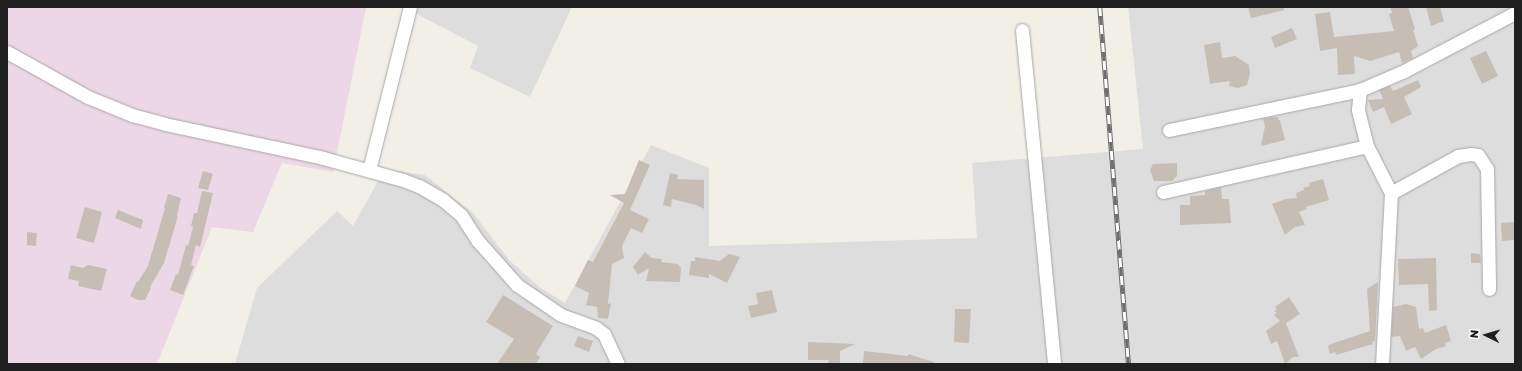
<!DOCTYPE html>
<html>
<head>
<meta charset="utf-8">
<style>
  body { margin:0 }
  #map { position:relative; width:1522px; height:371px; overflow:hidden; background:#f2efe6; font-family:"Golos Text",sans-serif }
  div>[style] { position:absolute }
  .residential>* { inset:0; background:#dedddd }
  .industrial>* { inset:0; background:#ebd7e5 }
  .building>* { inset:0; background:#c6beb5 }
  .roads { filter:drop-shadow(0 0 1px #a7a7a7) drop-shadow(0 0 1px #a7a7a7) }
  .minor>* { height:13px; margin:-6.5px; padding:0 6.5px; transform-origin:6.5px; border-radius:6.5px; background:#fff }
  .rail>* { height:4.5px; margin-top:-2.25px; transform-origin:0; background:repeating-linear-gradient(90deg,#fff 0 9px,#6e6e6e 0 18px); box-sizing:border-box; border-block:1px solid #6e6e6e }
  span { translate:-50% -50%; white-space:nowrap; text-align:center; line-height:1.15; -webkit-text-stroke:3px #fff; paint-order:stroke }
  .frame { position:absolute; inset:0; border:8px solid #202020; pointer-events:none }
  .north { position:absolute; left:1466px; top:315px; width:40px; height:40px; -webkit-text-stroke:3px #fff; paint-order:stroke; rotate:275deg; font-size:11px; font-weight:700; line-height:16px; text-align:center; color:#202020 }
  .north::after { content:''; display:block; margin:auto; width:14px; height:18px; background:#202020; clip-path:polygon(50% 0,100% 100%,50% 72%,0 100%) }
</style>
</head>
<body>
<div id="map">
  <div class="residential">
    <div style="clip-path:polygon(411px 7px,572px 7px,530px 97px,470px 68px,478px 46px,409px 10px)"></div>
    <div style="clip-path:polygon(1128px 7px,1515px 7px,1515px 364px,235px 364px,257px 288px,337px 211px,353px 226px,385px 169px,425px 175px,473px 213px,510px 261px,541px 288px,565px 303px,651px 145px,709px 168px,709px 246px,977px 238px,972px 163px,1143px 149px)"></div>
  </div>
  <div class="industrial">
    <div style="clip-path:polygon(7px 7px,366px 7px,333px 172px,282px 163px,253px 232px,212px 227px,157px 364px,7px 364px)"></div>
  </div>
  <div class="building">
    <div style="clip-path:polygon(1248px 7px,1284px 7px,1284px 10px,1251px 18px)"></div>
    <div style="clip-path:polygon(1390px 7px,1408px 7px,1415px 29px,1413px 30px,1418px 46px,1411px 51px,1413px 58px,1402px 63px,1399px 52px,1370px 61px,1354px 56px,1355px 74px,1338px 75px,1337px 48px,1320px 51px,1315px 14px,1330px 12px,1334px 37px,1394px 31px,1389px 14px,1392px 13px)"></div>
    <div style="clip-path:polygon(1426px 7px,1440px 7px,1444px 21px,1431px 26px)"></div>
    <div style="clip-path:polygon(1292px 28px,1297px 39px,1275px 48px,1271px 37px)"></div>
    <div style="clip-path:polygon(1220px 42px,1222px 58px,1235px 56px,1249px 65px,1250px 74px,1247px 85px,1238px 88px,1229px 86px,1230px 81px,1210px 84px,1204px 45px)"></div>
    <div style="clip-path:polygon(1486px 51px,1498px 76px,1482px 84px,1470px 58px)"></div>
    <div style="clip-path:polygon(1418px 80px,1421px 87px,1404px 97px,1412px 114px,1391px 124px,1384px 107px,1373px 112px,1368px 100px,1383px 99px,1379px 90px,1390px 86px,1393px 91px)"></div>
    <div style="clip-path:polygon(1272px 117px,1277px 117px,1280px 121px,1285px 140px,1261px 146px,1265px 126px,1263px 119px)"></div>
    <div style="clip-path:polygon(639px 160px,650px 165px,630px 210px,649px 219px,642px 233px,631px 228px,622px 246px,624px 258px,612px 264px,608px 304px,611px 303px,608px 319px,598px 318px,597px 307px,586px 305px,589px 293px,575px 286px,588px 260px,593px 262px,624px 203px,610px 195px,625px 194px)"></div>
    <div style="clip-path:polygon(1177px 163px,1177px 176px,1172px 181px,1154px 181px,1150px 170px,1153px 164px)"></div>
    <div style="clip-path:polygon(203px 171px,213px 174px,208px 190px,198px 188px)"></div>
    <div style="clip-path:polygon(670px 173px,678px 175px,677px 179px,704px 180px,704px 209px,696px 205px,672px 199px,671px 207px,663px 205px)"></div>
    <div style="clip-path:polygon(1323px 179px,1329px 200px,1306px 207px,1307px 209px,1299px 212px,1305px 225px,1295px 227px,1285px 235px,1272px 204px,1286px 199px,1297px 198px,1296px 193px,1304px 190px,1303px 188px,1310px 186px,1309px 183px)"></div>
    <div style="clip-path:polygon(1221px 187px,1222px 199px,1229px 199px,1231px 223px,1180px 225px,1180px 205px,1190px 205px,1190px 196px,1205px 195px,1205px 191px)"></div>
    <div style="clip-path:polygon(202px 191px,213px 193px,200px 247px,196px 245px,191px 265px,194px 266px,183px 295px,170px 290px,176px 274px,178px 275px,186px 245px,188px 246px,193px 227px,191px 226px,194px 213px,197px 213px)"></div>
    <div style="clip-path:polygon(168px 194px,181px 198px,177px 215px,178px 216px,164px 263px,150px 287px,151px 288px,145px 300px,138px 300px,130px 296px,137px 281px,138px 282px,148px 266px,165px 208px,164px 208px)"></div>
    <div style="clip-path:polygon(85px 207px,102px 212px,94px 243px,76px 238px)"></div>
    <div style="clip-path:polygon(118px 210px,143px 220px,141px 229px,115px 218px)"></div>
    <div style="clip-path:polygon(1515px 222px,1515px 240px,1502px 241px,1501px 223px)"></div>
    <div style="clip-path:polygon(27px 232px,37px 233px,36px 246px,27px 245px)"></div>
    <div style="clip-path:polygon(645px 252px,652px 258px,662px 259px,661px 262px,678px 264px,681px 268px,680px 282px,646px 281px,649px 268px,638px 275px,633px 267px)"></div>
    <div style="clip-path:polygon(1471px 253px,1480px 254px,1481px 263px,1471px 263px)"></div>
    <div style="clip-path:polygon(729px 254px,740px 257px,727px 283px,709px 274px,709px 278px,689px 275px,691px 261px,695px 261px,695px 257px,720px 261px)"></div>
    <div style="clip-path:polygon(1436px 258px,1437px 310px,1429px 311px,1428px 284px,1399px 285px,1398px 259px)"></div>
    <div style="clip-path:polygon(71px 265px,83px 268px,88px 265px,107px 269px,101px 291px,78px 286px,79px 281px,68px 279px)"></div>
    <div style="clip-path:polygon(1378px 282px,1375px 341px,1372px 342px,1373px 344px,1336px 355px,1335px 352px,1330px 354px,1328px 346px,1331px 344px,1370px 331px,1367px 289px)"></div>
    <div style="clip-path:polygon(772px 290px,777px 312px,751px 318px,748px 306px,758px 304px,756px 293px)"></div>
    <div style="clip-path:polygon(503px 295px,553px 326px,536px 354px,540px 357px,536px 364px,497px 364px,514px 339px,486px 322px)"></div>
    <div style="clip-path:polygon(1289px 297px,1300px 314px,1286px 323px,1299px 357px,1293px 357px,1285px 364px,1277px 341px,1271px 344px,1266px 331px,1280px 321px,1274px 315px,1277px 313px,1274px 311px,1277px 309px,1275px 307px)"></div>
    <div style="clip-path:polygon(1406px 304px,1416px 307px,1419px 329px,1423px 328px,1425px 333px,1446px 325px,1451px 341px,1445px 343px,1446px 346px,1436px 349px,1421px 359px,1415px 347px,1406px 351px,1400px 336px,1391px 337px,1393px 307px)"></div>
    <div style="clip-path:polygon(955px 309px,971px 309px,969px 343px,954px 342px)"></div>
    <div style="clip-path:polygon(578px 336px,593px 341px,589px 352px,574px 346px)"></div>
    <div style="clip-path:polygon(808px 342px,855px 344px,840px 351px,840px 364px,828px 364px,829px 360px,808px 360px)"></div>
    <div style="clip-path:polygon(864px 351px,908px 356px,908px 354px,934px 362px,934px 364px,863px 364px)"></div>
  </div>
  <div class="roads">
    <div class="minor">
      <div style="left:1022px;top:30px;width:336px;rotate:84.5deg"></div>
      <div style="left:7px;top:52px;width:93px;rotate:29.1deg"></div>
      <div style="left:88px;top:97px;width:48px;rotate:22.2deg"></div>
      <div style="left:132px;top:115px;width:34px;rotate:15deg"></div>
      <div style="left:165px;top:124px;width:162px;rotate:12.1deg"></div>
      <div style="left:323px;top:158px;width:83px;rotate:15.4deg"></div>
      <div style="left:403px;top:180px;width:17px;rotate:21deg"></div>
      <div style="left:419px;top:186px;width:28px;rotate:30deg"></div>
      <div style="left:443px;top:200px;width:23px;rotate:40deg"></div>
      <div style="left:461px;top:215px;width:31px;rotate:57deg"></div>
      <div style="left:478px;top:241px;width:59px;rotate:48.4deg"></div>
      <div style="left:517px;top:285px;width:53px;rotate:34.3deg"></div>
      <div style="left:561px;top:315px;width:37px;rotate:20deg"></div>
      <div style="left:596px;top:328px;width:10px;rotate:37deg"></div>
      <div style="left:604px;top:334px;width:33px;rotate:65deg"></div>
      <div style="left:1360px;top:90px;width:20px;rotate:96deg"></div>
      <div style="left:1358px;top:110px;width:37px;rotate:76deg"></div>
      <div style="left:1367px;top:146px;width:53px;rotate:62.9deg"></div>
      <div style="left:1391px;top:193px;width:171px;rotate:93deg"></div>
      <div style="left:1169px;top:130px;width:195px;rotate:-11.8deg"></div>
      <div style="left:1360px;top:90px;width:48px;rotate:-23.4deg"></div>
      <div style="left:1404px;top:71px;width:125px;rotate:-27.6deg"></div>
      <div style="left:369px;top:170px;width:168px;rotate:-75.9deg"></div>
      <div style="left:1163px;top:192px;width:209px;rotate:-12.7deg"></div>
      <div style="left:1391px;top:193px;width:77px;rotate:-28.9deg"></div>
      <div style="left:1458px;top:156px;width:12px;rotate:-9deg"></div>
      <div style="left:1470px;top:154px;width:8px;rotate:7deg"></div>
      <div style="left:1478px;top:155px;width:17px;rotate:57deg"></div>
      <div style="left:1487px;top:169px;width:120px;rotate:89deg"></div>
    </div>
  </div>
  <div class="rail">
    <div style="left:1100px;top:7px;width:358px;rotate:85.4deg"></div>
  </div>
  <div class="frame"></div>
  <div class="north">N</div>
</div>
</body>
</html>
